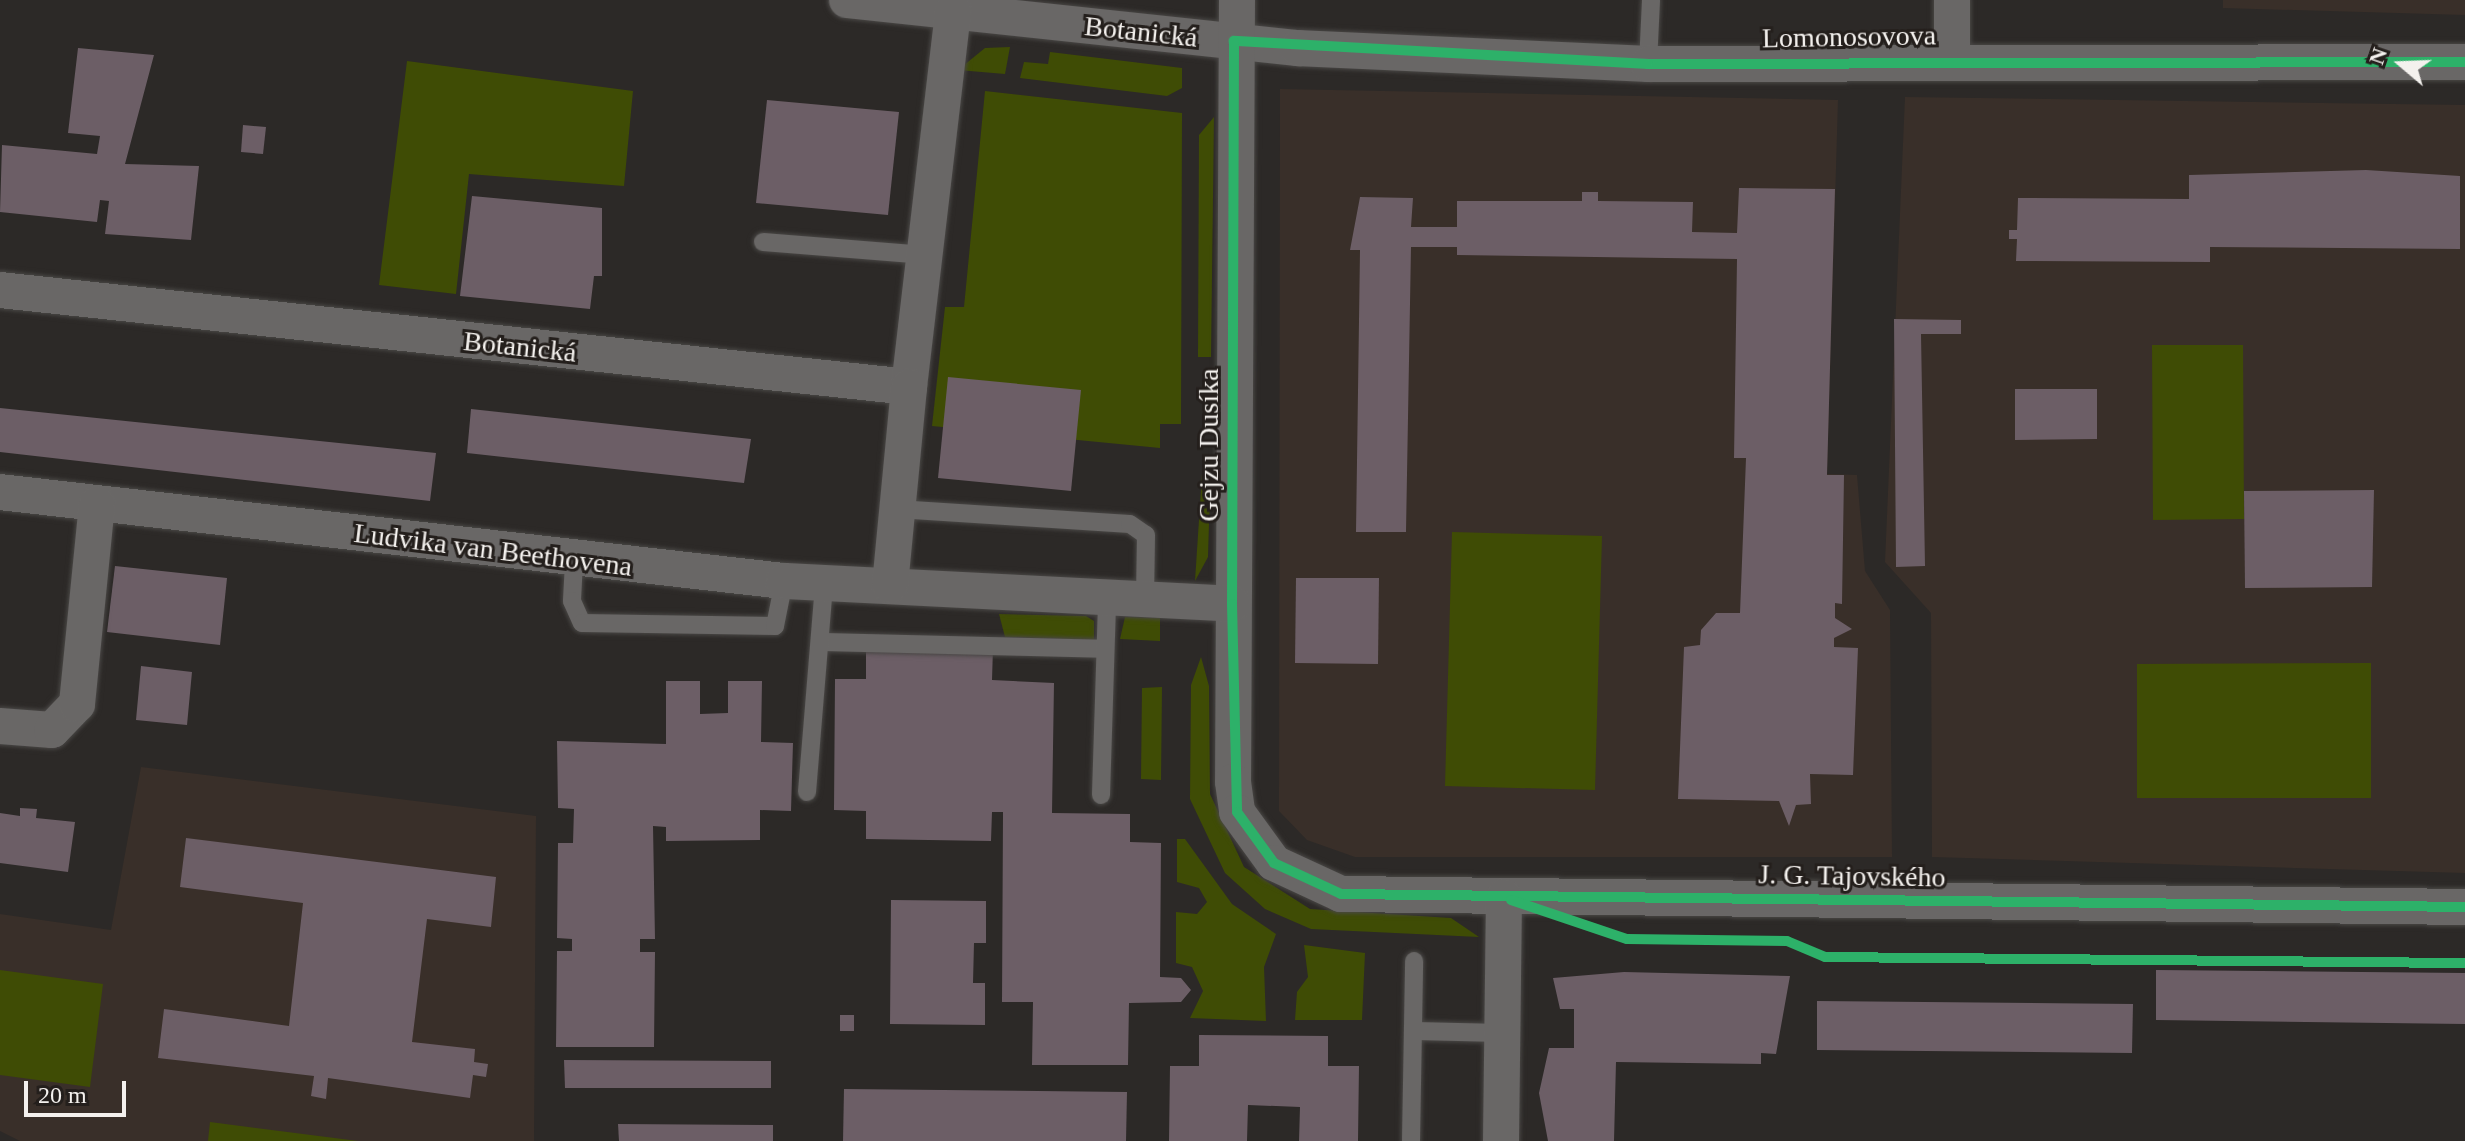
<!DOCTYPE html>
<html>
<head>
<meta charset="utf-8">
<style>
  body { margin:0 }
  #map { position:relative; width:2465px; height:1141px; overflow:hidden; background:#2c2927; font-family:Georgia,serif }
  div>[style] { position:absolute }
  .built>* { inset:0; background:#392f29 }
  .green>* { inset:0; background:#3f4c05 }
  .building>* { inset:0; background:#6c5e66 }
  .roads { filter:drop-shadow(0 0 2px #494745) drop-shadow(0 0 2px #494745) }
  .lane>* { height:18px; margin:-9px; padding:0 9px; transform-origin:9px; border-radius:9px; background:#696766 }
  .street>* { height:36px; margin:-18px; padding:0 18px; transform-origin:18px; border-radius:18px; background:#696766 }
  .cycleway>* { height:10px; margin:-5px; padding:0 5px; transform-origin:5px; border-radius:5px; background:#2db169 }
  span { translate:-50% -50%; white-space:nowrap; text-align:center; line-height:1.15; -webkit-text-stroke:6px #241f1c; paint-order:stroke }
  .street-label { font-size:28px; color:#f4f1ee }
  .north { position:absolute; left:2361px; top:24px; width:80px; height:80px; -webkit-text-stroke:6px #241f1c; paint-order:stroke; rotate:289deg; font-size:22px; font-weight:700; line-height:32px; text-align:center; color:#f4f1ee }
  .north::after { content:''; display:block; margin:auto; width:28px; height:36px; background:#f4f1ee; clip-path:polygon(50% 0,100% 100%,50% 72%,0 100%) }
  .scale { position:absolute; left:24px; top:1081px; width:102px; height:36px; box-sizing:border-box; border:4px solid #f4f1ee; border-top:0; padding-left:10px; font-size:24px; line-height:28px; white-space:nowrap; color:#f4f1ee; -webkit-text-stroke:6px #241f1c; paint-order:stroke }
</style>
</head>
<body>
<div id="map">
  <div class="built">
    <div style="clip-path:polygon(2223px 0,2465px 0,2465px 15px,2223px 8px)"></div>
    <div style="clip-path:polygon(1280px 89px,1838px 100px,1827px 474px,1857px 475px,1865px 571px,1890px 610px,1892px 857px,1355px 857px,1307px 840px,1279px 811px)"></div>
    <div style="clip-path:polygon(1905px 97px,2465px 105px,2465px 873px,1932px 857px,1931px 613px,1885px 562px)"></div>
    <div style="clip-path:polygon(141px 767px,536px 816px,534px 1141px,20px 1141px,0 1131px,0 914px,111px 930px)"></div>
  </div>
  <div class="green">
    <div style="clip-path:polygon(1010px 47px,1005px 74px,958px 70px,985px 48px)"></div>
    <div style="clip-path:polygon(1050px 52px,1182px 68px,1182px 88px,1167px 96px,1020px 78px,1024px 62px,1048px 64px)"></div>
    <div style="clip-path:polygon(407px 61px,633px 91px,624px 186px,469px 174px,456px 294px,379px 285px)"></div>
    <div style="clip-path:polygon(985px 91px,1182px 113px,1181px 424px,1160px 424px,1160px 448px,932px 426px,945px 307px,964px 307px)"></div>
    <div style="clip-path:polygon(1214px 117px,1211px 357px,1198px 357px,1199px 135px)"></div>
    <div style="clip-path:polygon(2152px 345px,2243px 345px,2244px 519px,2153px 520px)"></div>
    <div style="clip-path:polygon(1202px 474px,1210px 492px,1208px 557px,1195px 581px)"></div>
    <div style="clip-path:polygon(1452px 532px,1602px 536px,1595px 790px,1445px 786px)"></div>
    <div style="clip-path:polygon(999px 614px,1086px 616px,1094px 621px,1094px 640px,1005px 637px)"></div>
    <div style="clip-path:polygon(1125px 617px,1160px 618px,1160px 641px,1120px 639px)"></div>
    <div style="clip-path:polygon(1201px 657px,1209px 686px,1210px 794px,1244px 867px,1310px 909px,1451px 918px,1479px 937px,1311px 929px,1265px 909px,1225px 873px,1190px 799px,1191px 685px)"></div>
    <div style="clip-path:polygon(2371px 663px,2371px 798px,2137px 798px,2137px 664px)"></div>
    <div style="clip-path:polygon(1162px 687px,1161px 780px,1141px 779px,1142px 688px)"></div>
    <div style="clip-path:polygon(1177px 839px,1185px 839px,1232px 904px,1276px 934px,1264px 967px,1266px 1021px,1190px 1018px,1203px 991px,1192px 967px,1176px 963px,1176px 912px,1197px 914px,1207px 902px,1199px 888px,1177px 882px)"></div>
    <div style="clip-path:polygon(1304px 945px,1365px 953px,1362px 1020px,1295px 1020px,1297px 992px,1308px 977px)"></div>
    <div style="clip-path:polygon(0 970px,103px 984px,90px 1087px,0 1075px)"></div>
    <div style="clip-path:polygon(210px 1122px,358px 1141px,208px 1141px)"></div>
  </div>
  <div class="building">
    <div style="clip-path:polygon(78px 48px,154px 55px,125px 164px,199px 166px,191px 240px,105px 234px,109px 201px,100px 200px,97px 222px,0 212px,2px 145px,97px 154px,100px 136px,68px 133px)"></div>
    <div style="clip-path:polygon(767px 100px,899px 112px,888px 215px,756px 203px)"></div>
    <div style="clip-path:polygon(243px 125px,266px 127px,263px 154px,241px 152px)"></div>
    <div style="clip-path:polygon(2366px 170px,2460px 176px,2460px 249px,2210px 247px,2210px 262px,2016px 261px,2017px 239px,2009px 239px,2009px 230px,2017px 230px,2018px 198px,2189px 199px,2189px 175px)"></div>
    <div style="clip-path:polygon(1739px 188px,1835px 189px,1827px 475px,1844px 475px,1842px 604px,1835px 603px,1835px 618px,1852px 629px,1834px 638px,1834px 647px,1858px 648px,1853px 775px,1810px 774px,1811px 804px,1796px 805px,1789px 826px,1779px 801px,1678px 799px,1684px 647px,1700px 645px,1701px 630px,1716px 613px,1740px 613px,1746px 458px,1734px 458px,1737px 259px,1457px 255px,1457px 247px,1411px 247px,1406px 532px,1356px 532px,1360px 250px,1350px 250px,1360px 197px,1413px 198px,1411px 227px,1457px 227px,1457px 201px,1582px 201px,1582px 192px,1598px 192px,1598px 201px,1693px 202px,1692px 232px,1737px 233px)"></div>
    <div style="clip-path:polygon(472px 196px,602px 208px,602px 276px,594px 276px,590px 309px,460px 296px)"></div>
    <div style="clip-path:polygon(1894px 319px,1961px 320px,1961px 334px,1921px 334px,1925px 566px,1896px 567px)"></div>
    <div style="clip-path:polygon(948px 377px,1081px 390px,1071px 491px,938px 478px)"></div>
    <div style="clip-path:polygon(2015px 389px,2097px 389px,2097px 439px,2015px 440px)"></div>
    <div style="clip-path:polygon(0 408px,436px 453px,430px 501px,0 452px)"></div>
    <div style="clip-path:polygon(471px 409px,751px 439px,744px 483px,467px 453px)"></div>
    <div style="clip-path:polygon(2374px 490px,2372px 587px,2245px 588px,2244px 491px)"></div>
    <div style="clip-path:polygon(115px 566px,227px 578px,220px 645px,107px 632px)"></div>
    <div style="clip-path:polygon(1296px 578px,1379px 578px,1378px 664px,1295px 663px)"></div>
    <div style="clip-path:polygon(993px 648px,992px 680px,1054px 683px,1052px 813px,1130px 814px,1130px 842px,1161px 843px,1160px 977px,1181px 978px,1191px 990px,1181px 1002px,1129px 1003px,1128px 1065px,1032px 1065px,1033px 1002px,1002px 1002px,1003px 812px,992px 812px,991px 841px,866px 839px,866px 811px,834px 810px,835px 679px,866px 679px,866px 651px)"></div>
    <div style="clip-path:polygon(141px 666px,192px 672px,187px 725px,136px 720px)"></div>
    <div style="clip-path:polygon(666px 681px,700px 681px,700px 714px,728px 713px,728px 681px,762px 681px,761px 742px,793px 743px,791px 811px,760px 810px,760px 840px,666px 841px,666px 827px,653px 826px,655px 939px,640px 939px,640px 952px,655px 952px,654px 1047px,556px 1047px,557px 951px,572px 951px,572px 939px,557px 938px,558px 843px,573px 843px,574px 809px,558px 808px,557px 741px,666px 744px)"></div>
    <div style="clip-path:polygon(20px 808px,37px 809px,36px 818px,75px 822px,68px 872px,0 863px,0 813px,20px 816px)"></div>
    <div style="clip-path:polygon(186px 838px,496px 877px,491px 927px,427px 919px,412px 1042px,475px 1049px,474px 1062px,488px 1064px,486px 1077px,473px 1075px,470px 1098px,328px 1078px,326px 1099px,311px 1096px,314px 1076px,158px 1058px,164px 1009px,289px 1026px,303px 903px,180px 887px)"></div>
    <div style="clip-path:polygon(891px 900px,986px 901px,986px 943px,974px 943px,973px 983px,985px 983px,985px 1025px,890px 1024px)"></div>
    <div style="clip-path:polygon(2156px 970px,2465px 973px,2465px 1024px,2156px 1020px)"></div>
    <div style="clip-path:polygon(1624px 972px,1790px 976px,1776px 1054px,1761px 1053px,1761px 1064px,1616px 1062px,1614px 1141px,1548px 1141px,1539px 1093px,1549px 1048px,1574px 1048px,1574px 1009px,1560px 1009px,1553px 978px)"></div>
    <div style="clip-path:polygon(1817px 1001px,2133px 1004px,2132px 1053px,1817px 1050px)"></div>
    <div style="clip-path:polygon(840px 1015px,854px 1015px,854px 1031px,840px 1031px)"></div>
    <div style="clip-path:polygon(1199px 1035px,1328px 1036px,1328px 1066px,1359px 1066px,1358px 1141px,1299px 1141px,1300px 1107px,1248px 1105px,1247px 1141px,1169px 1141px,1170px 1066px,1199px 1066px)"></div>
    <div style="clip-path:polygon(564px 1060px,771px 1061px,771px 1088px,565px 1088px)"></div>
    <div style="clip-path:polygon(844px 1089px,1127px 1092px,1126px 1141px,843px 1141px)"></div>
    <div style="clip-path:polygon(618px 1124px,773px 1125px,773px 1141px,619px 1141px)"></div>
  </div>
  <div class="roads">
    <div class="lane">
      <div style="left:1648px;top:64px;width:64px;rotate:-87.3deg"></div>
      <div style="left:763px;top:242px;width:163px;rotate:4.6deg"></div>
      <div style="left:897px;top:509px;width:233px;rotate:3.7deg"></div>
      <div style="left:1130px;top:524px;width:19px;rotate:35deg"></div>
      <div style="left:1146px;top:535px;width:66px;rotate:90.9deg"></div>
      <div style="left:574px;top:562px;width:39px;rotate:93deg"></div>
      <div style="left:572px;top:601px;width:24px;rotate:66deg"></div>
      <div style="left:582px;top:623px;width:193px;rotate:0.9deg"></div>
      <div style="left:775px;top:626px;width:46px;rotate:-78.7deg"></div>
      <div style="left:822px;top:642px;width:282px;rotate:1.4deg"></div>
      <div style="left:807px;top:792px;width:209px;rotate:-85.3deg"></div>
      <div style="left:1101px;top:795px;width:196px;rotate:-88.2deg"></div>
      <div style="left:1413px;top:1031px;width:90px;rotate:1.3deg"></div>
      <div style="left:1411px;top:1141px;width:180px;rotate:-89deg"></div>
    </div>
    <div class="street">
      <div style="left:847px;top:0;width:454px;rotate:6.1deg"></div>
      <div style="left:1298px;top:48px;width:350px;rotate:2.6deg"></div>
      <div style="left:1648px;top:64px;width:817px;rotate:-0.14deg"></div>
      <div style="left:1237px;top:0;width:782px;rotate:90.29deg"></div>
      <div style="left:1233px;top:782px;width:30px;rotate:82deg"></div>
      <div style="left:1237px;top:812px;width:63px;rotate:54deg"></div>
      <div style="left:1274px;top:863px;width:74px;rotate:24.8deg"></div>
      <div style="left:1341px;top:894px;width:1124px;rotate:0.66deg"></div>
      <div style="left:1952px;top:60px;width:60px;rotate:-90deg"></div>
      <div style="left:0;top:290px;width:914px;rotate:6.09deg"></div>
      <div style="left:909px;top:387px;width:379px;rotate:-83.3deg"></div>
      <div style="left:0;top:492px;width:789px;rotate:6.48deg"></div>
      <div style="left:784px;top:581px;width:449px;rotate:2.9deg"></div>
      <div style="left:890px;top:585px;width:199px;rotate:-84.5deg"></div>
      <div style="left:0;top:726px;width:52px;rotate:4.4deg"></div>
      <div style="left:52px;top:730px;width:36px;rotate:-46deg"></div>
      <div style="left:77px;top:704px;width:201px;rotate:-84.3deg"></div>
      <div style="left:1501px;top:1141px;width:244px;rotate:-89.3deg"></div>
    </div>
  </div>
  <div class="cycleway">
    <div style="left:2465px;top:62px;width:817px;rotate:179.86deg"></div>
    <div style="left:1648px;top:64px;width:415px;rotate:-176.8deg"></div>
    <div style="left:1234px;top:41px;width:563px;rotate:90.2deg"></div>
    <div style="left:1232px;top:604px;width:208px;rotate:88.6deg"></div>
    <div style="left:1237px;top:812px;width:63px;rotate:54deg"></div>
    <div style="left:1274px;top:863px;width:74px;rotate:24.8deg"></div>
    <div style="left:1341px;top:894px;width:1124px;rotate:0.66deg"></div>
    <div style="left:1511px;top:900px;width:122px;rotate:18.6deg"></div>
    <div style="left:1627px;top:939px;width:160px;rotate:0.7deg"></div>
    <div style="left:1787px;top:941px;width:41px;rotate:22.8deg"></div>
    <div style="left:1825px;top:957px;width:640px;rotate:0.54deg"></div>
  </div>
  <div class="street-label">
    <span style="left:1141px;top:32px;rotate:6deg">Botanická</span>
    <span style="left:1849px;top:37px;rotate:-1deg">Lomonosovova</span>
    <span style="left:520px;top:347px;rotate:6deg">Botanická</span>
    <span style="left:1209px;top:445px;rotate:-90deg">Gejzu Dusíka</span>
    <span style="left:493px;top:550px;rotate:7deg">Ludvika van Beethovena</span>
    <span style="left:1852px;top:876px;rotate:1deg">J. G. Tajovského</span>
  </div>
  <div class="north">N</div>
  <div class="scale">20 m</div>
</div>
</body>
</html>
